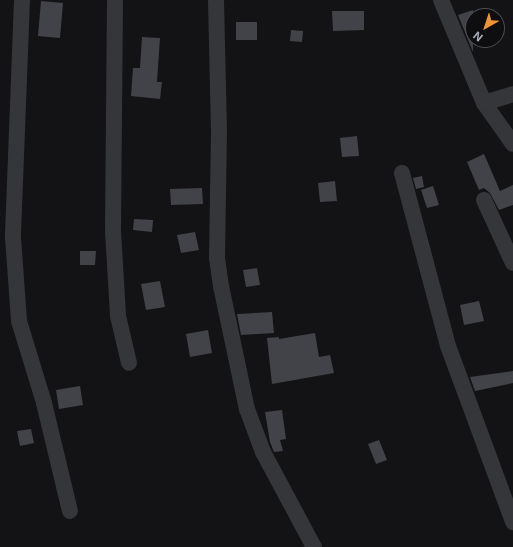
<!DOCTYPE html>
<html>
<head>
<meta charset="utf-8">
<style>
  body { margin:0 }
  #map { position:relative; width:513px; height:547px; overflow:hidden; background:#131315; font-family:Inter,sans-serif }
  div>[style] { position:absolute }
  .building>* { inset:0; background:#424348 }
  .street>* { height:16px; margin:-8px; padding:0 8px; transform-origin:8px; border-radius:8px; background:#34363a }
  span { translate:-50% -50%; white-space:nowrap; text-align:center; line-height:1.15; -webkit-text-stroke:3.5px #0e0e10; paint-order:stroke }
  .north { position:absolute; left:465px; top:8px; width:40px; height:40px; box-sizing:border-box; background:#0e0e10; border:1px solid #4a4d52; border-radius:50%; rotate:219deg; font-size:11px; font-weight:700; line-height:16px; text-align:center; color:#a5acb5 }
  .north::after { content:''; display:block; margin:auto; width:14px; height:18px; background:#f09430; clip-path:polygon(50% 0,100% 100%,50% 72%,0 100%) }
</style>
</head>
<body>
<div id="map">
  <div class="building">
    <div style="clip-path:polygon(41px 1px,63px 3px,60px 38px,38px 36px)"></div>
    <div style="clip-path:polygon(473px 10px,473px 52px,458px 15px)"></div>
    <div style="clip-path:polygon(332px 11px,364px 11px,364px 30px,333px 31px)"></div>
    <div style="clip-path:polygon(236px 22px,257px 22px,257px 40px,236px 40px)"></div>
    <div style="clip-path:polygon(291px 30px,303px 31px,302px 42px,290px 41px)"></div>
    <div style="clip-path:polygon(142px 37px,160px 38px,157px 82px,162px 82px,160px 99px,131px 96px,133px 68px,140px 68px)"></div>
    <div style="clip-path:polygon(357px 136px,359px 156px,342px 157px,340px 138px)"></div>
    <div style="clip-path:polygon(484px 154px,500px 191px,513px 185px,513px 205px,499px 210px,490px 193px,484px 188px,479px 190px,467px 162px)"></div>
    <div style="clip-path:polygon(422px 176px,424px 187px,416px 189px,413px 178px)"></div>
    <div style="clip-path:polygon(335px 181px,337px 201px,320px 202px,318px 183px)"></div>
    <div style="clip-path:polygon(433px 186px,439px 205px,427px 208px,421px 190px)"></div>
    <div style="clip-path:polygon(202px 188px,203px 204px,171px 205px,170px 189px)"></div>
    <div style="clip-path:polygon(134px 219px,153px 220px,152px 232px,133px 230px)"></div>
    <div style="clip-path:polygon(195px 232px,199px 250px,181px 253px,177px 235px)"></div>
    <div style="clip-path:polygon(80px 251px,96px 251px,95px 265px,80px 265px)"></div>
    <div style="clip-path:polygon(257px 268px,260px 285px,246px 287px,243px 270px)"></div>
    <div style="clip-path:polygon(160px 281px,165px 307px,146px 310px,141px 284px)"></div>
    <div style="clip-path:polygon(479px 301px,484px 321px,464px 325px,460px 305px)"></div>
    <div style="clip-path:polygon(272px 312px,274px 333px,241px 335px,237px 314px)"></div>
    <div style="clip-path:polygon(208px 330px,212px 353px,190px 357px,186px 334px)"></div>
    <div style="clip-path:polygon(315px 333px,319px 357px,330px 355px,334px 373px,272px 384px,267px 338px,279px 337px,279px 339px)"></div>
    <div style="clip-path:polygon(513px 371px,513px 383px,475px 391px,470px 377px)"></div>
    <div style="clip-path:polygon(80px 386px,83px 405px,59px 409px,56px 390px)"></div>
    <div style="clip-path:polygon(282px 410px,286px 439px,280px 440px,283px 451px,274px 452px,270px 442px,265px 412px)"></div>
    <div style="clip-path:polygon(31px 429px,34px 443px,20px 446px,17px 431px)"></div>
    <div style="clip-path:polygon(379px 440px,387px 460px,376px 464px,368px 444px)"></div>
  </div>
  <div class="street">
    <div style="left:22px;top:0;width:237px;rotate:92.2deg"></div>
    <div style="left:13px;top:237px;width:84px;rotate:85.9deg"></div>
    <div style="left:19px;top:321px;width:86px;rotate:73deg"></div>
    <div style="left:44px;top:403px;width:111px;rotate:76.5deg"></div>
    <div style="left:115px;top:0;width:231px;rotate:90.5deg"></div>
    <div style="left:113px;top:231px;width:85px;rotate:86.6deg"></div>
    <div style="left:118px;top:316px;width:48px;rotate:76.8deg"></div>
    <div style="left:216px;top:0;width:131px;rotate:88.7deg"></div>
    <div style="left:219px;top:131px;width:127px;rotate:90.9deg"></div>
    <div style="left:217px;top:258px;width:28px;rotate:82deg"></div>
    <div style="left:221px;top:286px;width:126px;rotate:78.1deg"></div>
    <div style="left:247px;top:409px;width:46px;rotate:69.6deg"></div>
    <div style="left:263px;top:452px;width:108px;rotate:61.8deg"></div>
    <div style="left:441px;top:0;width:112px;rotate:67.3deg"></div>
    <div style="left:484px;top:103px;width:50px;rotate:54.7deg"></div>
    <div style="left:484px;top:103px;width:30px;rotate:-17deg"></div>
    <div style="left:402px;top:173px;width:179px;rotate:75.1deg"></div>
    <div style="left:448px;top:346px;width:188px;rotate:69.7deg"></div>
    <div style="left:484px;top:200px;width:69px;rotate:65.3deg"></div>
  </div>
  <div class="north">N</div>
</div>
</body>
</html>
